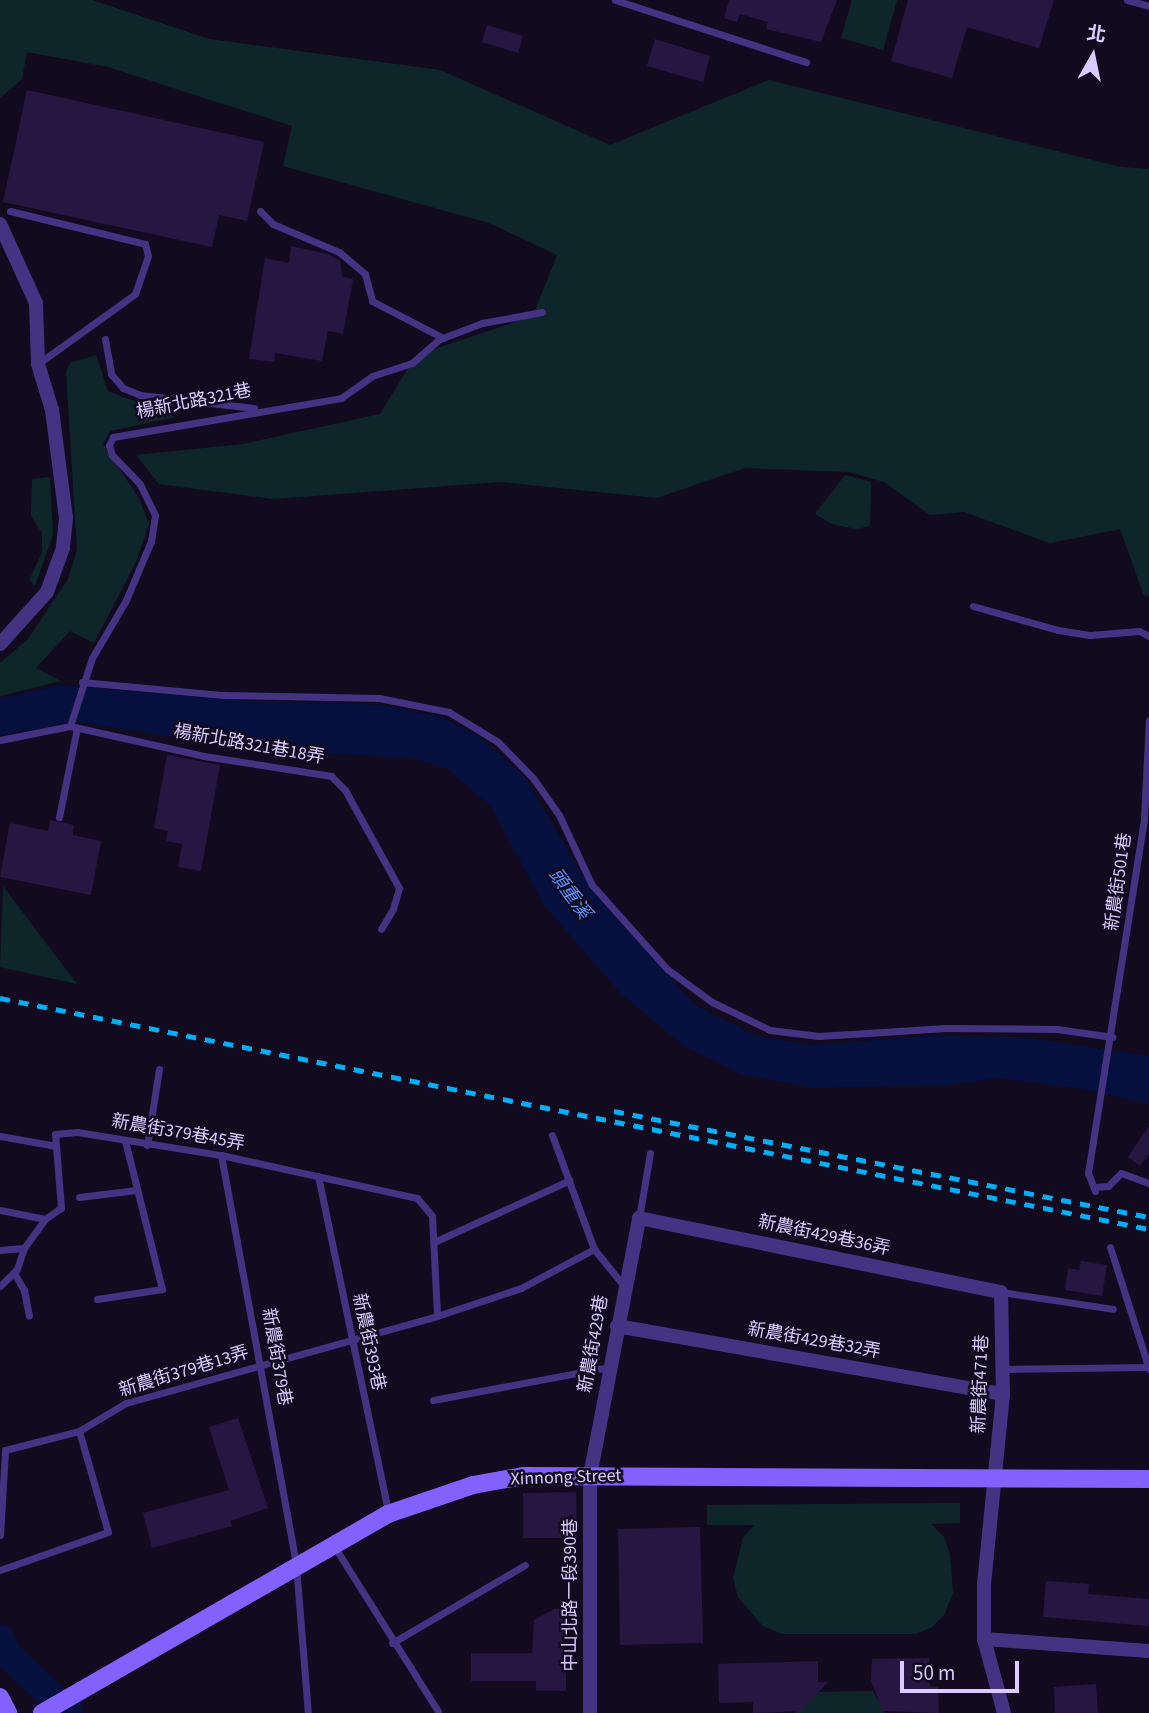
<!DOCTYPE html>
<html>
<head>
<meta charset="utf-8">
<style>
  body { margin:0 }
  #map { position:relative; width:1149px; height:1713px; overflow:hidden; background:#120b20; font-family:"Source Sans 3","Noto Sans TC",sans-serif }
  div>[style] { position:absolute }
  .green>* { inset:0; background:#0e262a }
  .water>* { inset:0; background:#05103e }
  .river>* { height:28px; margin:-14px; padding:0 14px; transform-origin:14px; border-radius:14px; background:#05103e }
  .building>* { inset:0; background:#271642 }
  .lane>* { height:7px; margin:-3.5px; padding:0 3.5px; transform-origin:3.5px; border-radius:3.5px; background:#443283 }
  .street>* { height:14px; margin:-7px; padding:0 7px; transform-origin:7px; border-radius:7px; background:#443283 }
  .secondary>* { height:18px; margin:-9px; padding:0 9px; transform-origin:9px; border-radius:9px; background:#8261ff }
  .rail>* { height:4.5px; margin-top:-2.25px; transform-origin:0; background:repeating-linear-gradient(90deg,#00aff5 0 10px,transparent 0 19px) }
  span { translate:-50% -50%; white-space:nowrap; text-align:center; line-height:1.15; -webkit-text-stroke:5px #120b20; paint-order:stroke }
  .street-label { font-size:18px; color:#dacaff }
  .water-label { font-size:19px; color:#5893ff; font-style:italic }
  .north { position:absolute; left:1058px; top:21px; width:70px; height:70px; -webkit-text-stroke:5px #120b20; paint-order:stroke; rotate:9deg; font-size:19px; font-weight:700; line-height:28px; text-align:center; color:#dacaff }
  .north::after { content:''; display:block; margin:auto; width:24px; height:32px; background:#dacaff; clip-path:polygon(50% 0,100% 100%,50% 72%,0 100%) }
  .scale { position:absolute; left:900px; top:1661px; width:119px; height:32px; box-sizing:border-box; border:4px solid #dacaff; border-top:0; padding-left:9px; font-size:21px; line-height:24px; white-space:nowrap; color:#dacaff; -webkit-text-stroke:5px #120b20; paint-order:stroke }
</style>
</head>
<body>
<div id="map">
  <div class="green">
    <div style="clip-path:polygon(0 0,92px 0,209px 39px,440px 70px,610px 145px,769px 80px,1121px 167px,1149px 169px,1149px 596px,1144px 596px,1120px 529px,1050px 543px,964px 512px,930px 515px,884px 482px,849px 472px,745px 468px,657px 498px,500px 482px,273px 499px,159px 484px,136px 455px,243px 444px,380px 414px,416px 355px,533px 316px,557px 255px,489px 223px,283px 166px,292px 126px,108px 67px,27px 52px,22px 79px,0 98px)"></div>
    <div style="clip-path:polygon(852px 0,897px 0,883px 50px,841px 38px)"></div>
    <div style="clip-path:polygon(96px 355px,108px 391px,176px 417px,110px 431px,103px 444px,139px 498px,149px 524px,136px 562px,94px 643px,70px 631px,36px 668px,61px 681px,0 696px,0 663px,28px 639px,68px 579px,77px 550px,66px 372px,70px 363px)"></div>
    <div style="clip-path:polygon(845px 475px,871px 482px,870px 526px,856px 529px,832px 524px,815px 514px)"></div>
    <div style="clip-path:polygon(50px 477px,53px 535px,35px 586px,29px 580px,42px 553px,42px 533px,31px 516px,32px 479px)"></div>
    <div style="clip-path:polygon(3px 886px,77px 984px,0 967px)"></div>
    <div style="clip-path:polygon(960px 1503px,960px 1523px,931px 1524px,944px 1537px,950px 1554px,953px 1593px,944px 1615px,931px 1628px,915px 1634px,782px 1634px,763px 1626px,738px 1597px,733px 1578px,743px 1538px,754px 1525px,707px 1525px,707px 1505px)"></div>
    <div style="clip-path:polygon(873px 1691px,885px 1713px,794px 1713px,818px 1692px)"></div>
  </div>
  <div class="water">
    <div style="clip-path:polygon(61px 685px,233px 700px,383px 705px,444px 718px,478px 736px,525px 777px,589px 887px,696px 1006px,756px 1036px,813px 1045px,926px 1036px,1022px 1037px,1149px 1056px,1149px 1104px,1084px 1089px,998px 1078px,950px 1085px,813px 1088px,741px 1074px,684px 1046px,621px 994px,544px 905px,491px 806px,447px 769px,412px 758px,248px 749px,80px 722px,0 735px,0 699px)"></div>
  </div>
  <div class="river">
    <div style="left:0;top:1638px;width:17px;rotate:66deg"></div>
    <div style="left:7px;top:1654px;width:86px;rotate:43.1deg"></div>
  </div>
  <div class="building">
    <div style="clip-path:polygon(729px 0,837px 0,821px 42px,766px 29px,768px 22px,740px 14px,737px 22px,724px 18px)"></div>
    <div style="clip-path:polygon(908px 0,1054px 0,1039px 48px,967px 27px,952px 78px,891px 61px)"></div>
    <div style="clip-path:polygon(487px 25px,523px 36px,518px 53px,482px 42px)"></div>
    <div style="clip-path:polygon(655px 39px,710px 56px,703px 82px,647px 66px)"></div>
    <div style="clip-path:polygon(27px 90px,264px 142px,247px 221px,219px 215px,212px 247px,3px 202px)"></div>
    <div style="clip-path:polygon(291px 246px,328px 254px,340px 261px,342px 277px,353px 279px,343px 334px,328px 331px,322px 361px,275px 353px,274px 362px,249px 359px,265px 258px,289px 263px)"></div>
    <div style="clip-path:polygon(167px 755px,220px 765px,201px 871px,178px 867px,182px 844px,166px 841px,168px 831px,154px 828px)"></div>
    <div style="clip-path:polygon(50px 820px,74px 825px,73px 835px,101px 841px,91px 895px,0 877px,10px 823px,48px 831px)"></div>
    <div style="clip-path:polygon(1149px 1126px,1149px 1154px,1140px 1166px,1128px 1157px)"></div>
    <div style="clip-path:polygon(1081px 1261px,1107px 1265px,1102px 1296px,1065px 1290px,1068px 1268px,1079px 1270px)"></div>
    <div style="clip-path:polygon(238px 1418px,268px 1508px,230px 1521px,232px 1526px,152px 1548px,143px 1513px,229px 1490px,209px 1427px)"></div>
    <div style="clip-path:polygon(576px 1492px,577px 1538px,523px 1538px,523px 1493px)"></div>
    <div style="clip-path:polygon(700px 1527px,703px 1643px,620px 1645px,618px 1529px)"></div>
    <div style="clip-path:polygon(1046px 1581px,1089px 1584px,1088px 1594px,1149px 1599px,1149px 1626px,1043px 1617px)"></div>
    <div style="clip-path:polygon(554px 1609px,566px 1609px,566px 1691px,536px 1691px,536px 1681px,471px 1681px,471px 1653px,532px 1653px,534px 1620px)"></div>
    <div style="clip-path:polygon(929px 1658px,930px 1687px,938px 1686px,939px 1713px,883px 1711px,871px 1681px,872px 1659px)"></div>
    <div style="clip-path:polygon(818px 1661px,818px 1682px,828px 1682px,801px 1711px,753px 1713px,753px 1702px,719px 1703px,718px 1664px)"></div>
    <div style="clip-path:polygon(1096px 1684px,1098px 1713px,1055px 1713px,1054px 1687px)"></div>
  </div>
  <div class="lane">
    <div style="left:615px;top:0;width:201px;rotate:18deg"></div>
    <div style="left:1127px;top:0;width:23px;rotate:15deg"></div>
    <div style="left:10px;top:211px;width:139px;rotate:13.7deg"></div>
    <div style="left:145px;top:244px;width:12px;rotate:76deg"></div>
    <div style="left:148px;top:256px;width:40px;rotate:108.9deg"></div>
    <div style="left:135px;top:294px;width:118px;rotate:144.3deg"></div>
    <div style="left:260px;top:211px;width:18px;rotate:45deg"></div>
    <div style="left:273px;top:224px;width:72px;rotate:23deg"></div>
    <div style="left:339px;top:252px;width:34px;rotate:40deg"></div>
    <div style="left:365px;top:274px;width:28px;rotate:75deg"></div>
    <div style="left:372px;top:301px;width:80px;rotate:27.5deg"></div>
    <div style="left:105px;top:339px;width:36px;rotate:80deg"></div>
    <div style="left:111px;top:374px;width:18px;rotate:49deg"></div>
    <div style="left:123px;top:388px;width:18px;rotate:22deg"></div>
    <div style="left:140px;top:395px;width:115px;rotate:6.5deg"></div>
    <div style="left:973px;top:606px;width:88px;rotate:15.8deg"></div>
    <div style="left:1058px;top:630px;width:32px;rotate:9deg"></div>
    <div style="left:1090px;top:635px;width:49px;rotate:-4.7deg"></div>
    <div style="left:1139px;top:631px;width:11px;rotate:27deg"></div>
    <div style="left:82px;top:682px;width:142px;rotate:5.3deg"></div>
    <div style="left:223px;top:695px;width:156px;rotate:1.1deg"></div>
    <div style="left:379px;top:698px;width:71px;rotate:11.3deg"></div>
    <div style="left:449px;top:712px;width:57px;rotate:31.5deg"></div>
    <div style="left:498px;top:742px;width:50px;rotate:45.8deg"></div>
    <div style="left:533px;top:778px;width:45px;rotate:54.9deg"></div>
    <div style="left:559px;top:815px;width:77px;rotate:64.8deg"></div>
    <div style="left:592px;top:885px;width:113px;rotate:48.2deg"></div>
    <div style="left:667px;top:969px;width:56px;rotate:36.3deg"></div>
    <div style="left:712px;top:1002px;width:64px;rotate:25.8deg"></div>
    <div style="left:770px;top:1030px;width:49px;rotate:7deg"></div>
    <div style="left:819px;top:1036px;width:127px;rotate:-3.6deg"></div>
    <div style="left:946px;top:1028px;width:111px;rotate:0.5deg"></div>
    <div style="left:1057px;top:1029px;width:56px;rotate:8.3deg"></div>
    <div style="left:70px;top:726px;width:71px;rotate:-72.1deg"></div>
    <div style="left:92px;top:658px;width:67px;rotate:-59.6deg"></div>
    <div style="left:126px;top:600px;width:64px;rotate:-67deg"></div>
    <div style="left:151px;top:541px;width:26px;rotate:-81deg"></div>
    <div style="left:155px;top:515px;width:34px;rotate:-116deg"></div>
    <div style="left:140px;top:484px;width:40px;rotate:-134deg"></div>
    <div style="left:112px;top:455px;width:10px;rotate:-107deg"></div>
    <div style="left:109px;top:445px;width:9px;rotate:-63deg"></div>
    <div style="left:113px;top:437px;width:231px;rotate:-9.7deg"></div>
    <div style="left:341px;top:398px;width:38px;rotate:-35deg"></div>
    <div style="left:372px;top:376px;width:42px;rotate:-18deg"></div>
    <div style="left:412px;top:363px;width:37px;rotate:-41deg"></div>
    <div style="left:440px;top:339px;width:45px;rotate:-20.9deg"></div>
    <div style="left:482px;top:323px;width:61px;rotate:-10.4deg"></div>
    <div style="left:0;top:740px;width:71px;rotate:-11.3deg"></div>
    <div style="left:70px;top:726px;width:137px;rotate:12.6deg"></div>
    <div style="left:204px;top:756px;width:129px;rotate:8.9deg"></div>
    <div style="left:331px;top:776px;width:20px;rotate:45deg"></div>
    <div style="left:345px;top:790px;width:112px;rotate:61.1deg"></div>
    <div style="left:399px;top:888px;width:22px;rotate:106deg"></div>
    <div style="left:393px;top:909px;width:23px;rotate:121deg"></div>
    <div style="left:59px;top:817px;width:91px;rotate:-78.6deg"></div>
    <div style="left:552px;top:1135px;width:121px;rotate:69.8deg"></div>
    <div style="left:594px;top:1249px;width:48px;rotate:51deg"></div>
    <div style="left:0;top:1136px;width:57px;rotate:10.1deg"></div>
    <div style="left:147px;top:1145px;width:77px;rotate:-81deg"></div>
    <div style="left:221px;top:1155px;width:417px;rotate:79.6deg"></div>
    <div style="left:296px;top:1565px;width:148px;rotate:85.4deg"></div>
    <div style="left:318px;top:1176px;width:342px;rotate:78.2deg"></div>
    <div style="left:1094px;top:1187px;width:14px;rotate:-4deg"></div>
    <div style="left:1108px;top:1186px;width:18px;rotate:-45deg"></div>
    <div style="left:1121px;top:1173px;width:29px;rotate:20deg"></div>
    <div style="left:1095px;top:1191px;width:19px;rotate:-111deg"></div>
    <div style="left:1088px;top:1173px;width:359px;rotate:-81deg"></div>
    <div style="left:1144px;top:818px;width:98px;rotate:-87.1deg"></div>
    <div style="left:79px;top:1197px;width:58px;rotate:-6.9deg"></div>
    <div style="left:0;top:1210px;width:46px;rotate:11.3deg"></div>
    <div style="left:639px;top:1218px;width:66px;rotate:-80.4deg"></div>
    <div style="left:434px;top:1242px;width:149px;rotate:-24.5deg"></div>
    <div style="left:1110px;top:1247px;width:128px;rotate:72.3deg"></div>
    <div style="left:0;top:1250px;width:24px;rotate:-5deg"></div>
    <div style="left:14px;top:1273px;width:20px;rotate:60deg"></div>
    <div style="left:24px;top:1290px;width:26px;rotate:79deg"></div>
    <div style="left:0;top:1286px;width:24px;rotate:-45deg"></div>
    <div style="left:17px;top:1269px;width:22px;rotate:-72deg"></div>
    <div style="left:24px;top:1248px;width:36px;rotate:-54deg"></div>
    <div style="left:45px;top:1219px;width:19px;rotate:-35deg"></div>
    <div style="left:61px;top:1208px;width:74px;rotate:-94.6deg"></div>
    <div style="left:55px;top:1134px;width:22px;rotate:-5deg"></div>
    <div style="left:77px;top:1132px;width:146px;rotate:9.1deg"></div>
    <div style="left:221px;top:1155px;width:201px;rotate:12.4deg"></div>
    <div style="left:417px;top:1198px;width:23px;rotate:50deg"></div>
    <div style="left:432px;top:1216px;width:100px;rotate:87.1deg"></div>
    <div style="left:1001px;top:1292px;width:113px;rotate:8.6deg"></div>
    <div style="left:97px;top:1299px;width:66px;rotate:-8.7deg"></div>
    <div style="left:162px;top:1289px;width:153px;rotate:-104deg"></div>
    <div style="left:1003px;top:1369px;width:145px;rotate:-0.8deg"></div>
    <div style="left:433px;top:1400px;width:180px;rotate:-10.6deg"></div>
    <div style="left:0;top:1535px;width:85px;rotate:-86.6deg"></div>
    <div style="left:5px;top:1450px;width:76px;rotate:-14.4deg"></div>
    <div style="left:79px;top:1431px;width:55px;rotate:-30.8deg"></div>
    <div style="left:126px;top:1403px;width:323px;rotate:-15.6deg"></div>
    <div style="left:437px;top:1316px;width:89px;rotate:-18.4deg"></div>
    <div style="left:521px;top:1288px;width:83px;rotate:-28.1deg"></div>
    <div style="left:334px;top:1546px;width:195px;rotate:57.8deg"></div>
    <div style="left:0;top:1570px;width:114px;rotate:-19.4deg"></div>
    <div style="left:108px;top:1532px;width:105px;rotate:-106deg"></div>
    <div style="left:392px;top:1643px;width:154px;rotate:-30.4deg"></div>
  </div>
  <div class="street">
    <div style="left:0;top:224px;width:87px;rotate:65.5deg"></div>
    <div style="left:36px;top:303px;width:61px;rotate:88.1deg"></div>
    <div style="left:38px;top:364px;width:48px;rotate:73.1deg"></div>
    <div style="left:52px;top:410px;width:109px;rotate:82.6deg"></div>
    <div style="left:66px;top:518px;width:30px;rotate:96deg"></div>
    <div style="left:63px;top:548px;width:47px;rotate:110deg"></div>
    <div style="left:47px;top:592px;width:70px;rotate:132.1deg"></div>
    <div style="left:617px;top:1326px;width:392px;rotate:10deg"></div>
    <div style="left:984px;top:1639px;width:165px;rotate:4.2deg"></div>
    <div style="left:590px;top:1713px;width:237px;rotate:-90deg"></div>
    <div style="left:590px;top:1476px;width:263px;rotate:-79.2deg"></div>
    <div style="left:639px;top:1218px;width:369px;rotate:11.6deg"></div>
    <div style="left:1001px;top:1292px;width:102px;rotate:88.9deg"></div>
    <div style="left:1003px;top:1394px;width:191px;rotate:95.7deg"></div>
    <div style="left:984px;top:1584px;width:55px;rotate:90deg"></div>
    <div style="left:984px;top:1639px;width:77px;rotate:74.9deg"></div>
  </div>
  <div class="secondary">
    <div style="left:0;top:1697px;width:18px;rotate:63deg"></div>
    <div style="left:42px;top:1713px;width:399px;rotate:-29.9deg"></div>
    <div style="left:388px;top:1514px;width:90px;rotate:-18.8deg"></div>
    <div style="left:473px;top:1485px;width:52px;rotate:-10deg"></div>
    <div style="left:524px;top:1476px;width:625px;rotate:0.28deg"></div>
  </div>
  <div class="rail">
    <div style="left:0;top:998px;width:1172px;rotate:11.37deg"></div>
    <div style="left:614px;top:1111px;width:545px;rotate:11.21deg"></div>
  </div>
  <div class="street-label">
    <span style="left:194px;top:402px;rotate:-11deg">楊新北路321巷</span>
    <span style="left:249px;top:745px;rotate:10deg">楊新北路321巷18弄</span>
    <span style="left:1119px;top:882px;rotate:-82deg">新農街501巷</span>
    <span style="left:178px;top:1133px;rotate:10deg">新農街379巷45弄</span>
    <span style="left:824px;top:1236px;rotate:12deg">新農街429巷36弄</span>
    <span style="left:814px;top:1341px;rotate:10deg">新農街429巷32弄</span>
    <span style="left:368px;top:1342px;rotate:78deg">新農街393巷</span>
    <span style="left:594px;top:1344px;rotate:-80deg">新農街429巷</span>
    <span style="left:276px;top:1357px;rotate:80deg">新農街379巷</span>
    <span style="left:184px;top:1372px;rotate:-17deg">新農街379巷13弄</span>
    <span style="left:981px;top:1384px;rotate:-88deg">新農街471巷</span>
    <span style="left:566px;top:1478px;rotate:-2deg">Xinnong Street</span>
    <span style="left:571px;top:1595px;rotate:-90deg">中山北路一段390巷</span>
  </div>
  <div class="water-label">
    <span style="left:569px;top:894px;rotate:54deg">頭重溪</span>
  </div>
  <div class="north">北</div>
  <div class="scale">50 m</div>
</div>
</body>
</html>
